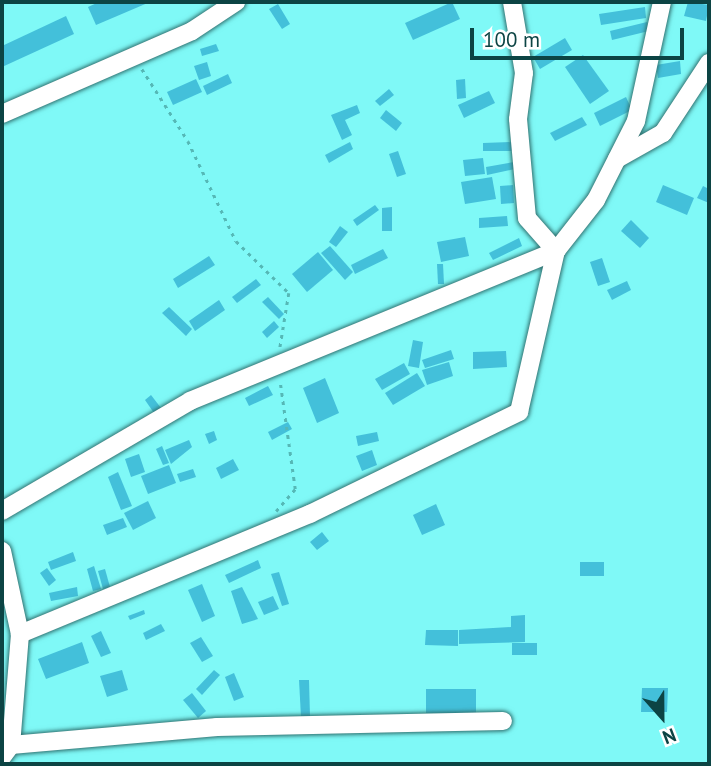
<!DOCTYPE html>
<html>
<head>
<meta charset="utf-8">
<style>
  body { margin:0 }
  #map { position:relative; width:711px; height:766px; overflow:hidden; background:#7ff9f7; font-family:"PT Sans",sans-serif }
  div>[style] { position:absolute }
  .building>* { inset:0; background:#43c0da }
  .path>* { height:2.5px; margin-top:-1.25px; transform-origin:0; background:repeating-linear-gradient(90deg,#55b8b6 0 3.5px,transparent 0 8.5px) }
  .roads { filter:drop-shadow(0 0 2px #317271) drop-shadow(0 0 2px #317271) }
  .minor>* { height:18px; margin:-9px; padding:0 9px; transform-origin:9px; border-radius:9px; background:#fff }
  span { translate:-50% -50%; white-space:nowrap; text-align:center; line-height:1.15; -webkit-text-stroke:5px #fff; paint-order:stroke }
  .frame { position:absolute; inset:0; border:4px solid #0c4444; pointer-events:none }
  .north { position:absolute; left:627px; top:682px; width:70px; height:70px; -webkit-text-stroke:5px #fff; paint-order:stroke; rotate:159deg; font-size:19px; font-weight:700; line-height:28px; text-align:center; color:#0c4444 }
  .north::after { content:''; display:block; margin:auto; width:24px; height:32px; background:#0c4444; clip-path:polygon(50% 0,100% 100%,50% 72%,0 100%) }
  .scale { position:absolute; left:470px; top:28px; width:214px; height:32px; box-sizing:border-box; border:4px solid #0c4444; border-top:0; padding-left:9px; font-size:21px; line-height:24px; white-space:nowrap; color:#0c4444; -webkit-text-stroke:5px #fff; paint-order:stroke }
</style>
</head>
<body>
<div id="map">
  <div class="building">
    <div style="clip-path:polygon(99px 2px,150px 2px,96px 25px,88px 7px)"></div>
    <div style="clip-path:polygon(452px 2px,460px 19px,413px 40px,405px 23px)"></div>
    <div style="clip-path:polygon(688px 2px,709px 5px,706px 21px,684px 16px)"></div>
    <div style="clip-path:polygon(278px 4px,290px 24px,282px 29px,269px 9px)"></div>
    <div style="clip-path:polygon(645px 7px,646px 18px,601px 25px,599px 14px)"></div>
    <div style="clip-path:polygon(66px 16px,74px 34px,2px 67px,2px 46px)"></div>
    <div style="clip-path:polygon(647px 22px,649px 31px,612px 40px,610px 31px)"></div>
    <div style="clip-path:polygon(565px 38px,572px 50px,540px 69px,533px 57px)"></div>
    <div style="clip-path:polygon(216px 44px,219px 51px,202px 56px,200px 49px)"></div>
    <div style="clip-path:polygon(583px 55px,609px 91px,590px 104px,565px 67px)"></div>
    <div style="clip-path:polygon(680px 61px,681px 74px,658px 78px,656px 65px)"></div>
    <div style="clip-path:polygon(207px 62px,211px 76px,199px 80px,194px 66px)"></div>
    <div style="clip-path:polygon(228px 74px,232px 83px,207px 95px,203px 86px)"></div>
    <div style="clip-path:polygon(196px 79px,202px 92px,173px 105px,167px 92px)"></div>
    <div style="clip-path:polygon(465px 79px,466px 98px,457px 99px,456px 80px)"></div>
    <div style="clip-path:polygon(389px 89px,394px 95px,380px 106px,375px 101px)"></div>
    <div style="clip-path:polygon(489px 91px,495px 103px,464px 118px,458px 105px)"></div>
    <div style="clip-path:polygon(626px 97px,632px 110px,600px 126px,594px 113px)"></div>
    <div style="clip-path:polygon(357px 105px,360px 113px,345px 120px,352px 135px,342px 140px,331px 115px)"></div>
    <div style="clip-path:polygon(386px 110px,402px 123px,396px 131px,380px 118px)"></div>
    <div style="clip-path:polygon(582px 117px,587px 125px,555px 141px,550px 133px)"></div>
    <div style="clip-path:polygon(350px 142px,353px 149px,329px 163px,325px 155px)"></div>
    <div style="clip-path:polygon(513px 142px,513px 151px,483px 151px,483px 143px)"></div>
    <div style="clip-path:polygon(398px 151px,406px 174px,397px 177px,389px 154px)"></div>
    <div style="clip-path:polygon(483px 158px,485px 174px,465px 176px,463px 160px)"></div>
    <div style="clip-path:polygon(514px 162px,515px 169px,487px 175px,486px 167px)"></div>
    <div style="clip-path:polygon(492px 177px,496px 199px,465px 204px,461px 182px)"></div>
    <div style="clip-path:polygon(513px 185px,514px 203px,501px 204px,500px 186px)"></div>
    <div style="clip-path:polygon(663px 185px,694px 198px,687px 215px,656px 202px)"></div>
    <div style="clip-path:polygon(703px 186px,709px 189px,709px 203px,697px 198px)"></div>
    <div style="clip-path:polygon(375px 205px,379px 210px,357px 226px,353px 220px)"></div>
    <div style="clip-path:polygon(392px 207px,392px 231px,382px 231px,382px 208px)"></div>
    <div style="clip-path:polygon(507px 216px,508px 226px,479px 228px,479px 218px)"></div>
    <div style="clip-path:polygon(631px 220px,649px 238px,640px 248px,621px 231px)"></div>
    <div style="clip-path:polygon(340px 226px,348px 232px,336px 247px,329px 242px)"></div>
    <div style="clip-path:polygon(465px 237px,469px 256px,441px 262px,437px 242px)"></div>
    <div style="clip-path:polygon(519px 238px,522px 246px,493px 260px,489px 253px)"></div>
    <div style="clip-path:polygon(330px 246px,353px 272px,345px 280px,321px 253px)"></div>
    <div style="clip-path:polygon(383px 249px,388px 258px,355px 274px,351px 265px)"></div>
    <div style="clip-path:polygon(318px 252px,333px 270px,307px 292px,292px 274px)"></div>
    <div style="clip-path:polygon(209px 256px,215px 265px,178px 288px,173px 279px)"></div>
    <div style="clip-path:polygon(602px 258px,610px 282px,598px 286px,590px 262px)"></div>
    <div style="clip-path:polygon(437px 264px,443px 264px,444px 284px,438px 284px)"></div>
    <div style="clip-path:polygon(256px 279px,261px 285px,237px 303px,232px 297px)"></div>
    <div style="clip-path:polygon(627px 281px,631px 290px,612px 300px,607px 290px)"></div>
    <div style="clip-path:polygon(268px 297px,284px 314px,279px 319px,262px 302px)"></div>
    <div style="clip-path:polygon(219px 300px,225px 310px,195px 331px,189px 321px)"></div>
    <div style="clip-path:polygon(169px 307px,192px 329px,186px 336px,162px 313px)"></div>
    <div style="clip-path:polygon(274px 321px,279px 327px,267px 338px,262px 332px)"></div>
    <div style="clip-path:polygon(413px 340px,423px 342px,419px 368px,408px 366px)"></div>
    <div style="clip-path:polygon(451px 350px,454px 359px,425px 368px,422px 360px)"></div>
    <div style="clip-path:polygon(506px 351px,507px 367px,473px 369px,473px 352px)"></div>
    <div style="clip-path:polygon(449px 362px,453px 376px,427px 385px,422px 370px)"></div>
    <div style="clip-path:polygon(404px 363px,410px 374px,382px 390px,375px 379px)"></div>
    <div style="clip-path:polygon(417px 373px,425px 386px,393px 405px,385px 393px)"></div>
    <div style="clip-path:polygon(325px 378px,339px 413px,317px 423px,303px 388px)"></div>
    <div style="clip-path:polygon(268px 386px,273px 395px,249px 406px,245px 398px)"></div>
    <div style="clip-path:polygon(151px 395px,161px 408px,154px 413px,145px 400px)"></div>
    <div style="clip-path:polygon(288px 422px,292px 429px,272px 440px,268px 432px)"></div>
    <div style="clip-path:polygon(214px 431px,217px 440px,209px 444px,205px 434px)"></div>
    <div style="clip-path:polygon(377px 432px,379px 441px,358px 446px,356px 436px)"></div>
    <div style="clip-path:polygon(189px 440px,192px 447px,171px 464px,165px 450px)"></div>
    <div style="clip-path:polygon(162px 446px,169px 463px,163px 465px,156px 449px)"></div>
    <div style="clip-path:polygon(372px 450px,377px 465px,362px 471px,356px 456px)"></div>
    <div style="clip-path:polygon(139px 454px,145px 472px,131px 477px,125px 459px)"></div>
    <div style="clip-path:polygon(233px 459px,239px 470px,221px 479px,216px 468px)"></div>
    <div style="clip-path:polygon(169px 465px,176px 483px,148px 494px,141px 476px)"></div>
    <div style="clip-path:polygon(193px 469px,196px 477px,180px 482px,177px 474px)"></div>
    <div style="clip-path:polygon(118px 472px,132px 506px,121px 510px,108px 477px)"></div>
    <div style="clip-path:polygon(148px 501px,156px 518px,133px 530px,124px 513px)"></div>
    <div style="clip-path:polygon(436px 504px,445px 525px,422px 535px,413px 515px)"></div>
    <div style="clip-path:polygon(123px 518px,127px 527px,107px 535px,103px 525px)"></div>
    <div style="clip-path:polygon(322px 532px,329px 541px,317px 550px,310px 542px)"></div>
    <div style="clip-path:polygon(73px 552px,76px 561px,51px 570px,48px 562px)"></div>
    <div style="clip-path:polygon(258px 560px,261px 568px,229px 583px,225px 575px)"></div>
    <div style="clip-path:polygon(580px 562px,604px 562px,604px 576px,580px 576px)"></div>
    <div style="clip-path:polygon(94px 566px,101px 589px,93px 591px,87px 569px)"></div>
    <div style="clip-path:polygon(47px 568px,56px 580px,49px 586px,40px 573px)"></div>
    <div style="clip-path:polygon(105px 569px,110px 587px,103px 589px,98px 571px)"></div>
    <div style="clip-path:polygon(279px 572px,289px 604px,282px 606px,271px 574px)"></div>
    <div style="clip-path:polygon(202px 584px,215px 616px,202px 622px,188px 590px)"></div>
    <div style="clip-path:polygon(77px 587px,78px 596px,51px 601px,49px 593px)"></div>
    <div style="clip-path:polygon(242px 587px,258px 619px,242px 624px,231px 591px)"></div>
    <div style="clip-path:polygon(273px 596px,279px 609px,264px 615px,258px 602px)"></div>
    <div style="clip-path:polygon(144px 610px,145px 614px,130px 620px,128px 616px)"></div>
    <div style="clip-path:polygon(525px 615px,525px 642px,459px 644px,459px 630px,511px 627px,511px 616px)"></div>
    <div style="clip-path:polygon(161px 624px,165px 631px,146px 640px,143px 633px)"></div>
    <div style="clip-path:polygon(426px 630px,458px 630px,458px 646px,425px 645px)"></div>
    <div style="clip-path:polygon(101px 631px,111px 653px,101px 657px,91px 636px)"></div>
    <div style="clip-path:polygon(201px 637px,213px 656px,202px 662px,190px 643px)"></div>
    <div style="clip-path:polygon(82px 642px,89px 663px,46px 679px,38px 659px)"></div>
    <div style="clip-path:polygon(512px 643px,537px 643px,537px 655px,512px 655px)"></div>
    <div style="clip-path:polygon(122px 670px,128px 690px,107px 697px,100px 676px)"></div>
    <div style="clip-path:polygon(214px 670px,220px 675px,202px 695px,196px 689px)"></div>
    <div style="clip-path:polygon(234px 673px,244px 697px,234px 701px,225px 677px)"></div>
    <div style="clip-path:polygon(299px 680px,309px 680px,310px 717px,301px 717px)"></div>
    <div style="clip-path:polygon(642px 688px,668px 688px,667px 712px,641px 712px)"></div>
    <div style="clip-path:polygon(426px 689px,476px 689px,476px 713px,426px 713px)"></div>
    <div style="clip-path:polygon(192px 693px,206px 711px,198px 718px,183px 700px)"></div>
  </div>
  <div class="path">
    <div style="left:142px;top:69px;width:85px;rotate:57.4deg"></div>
    <div style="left:188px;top:141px;width:111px;rotate:64.4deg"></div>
    <div style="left:236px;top:241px;width:74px;rotate:44.5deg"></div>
    <div style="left:289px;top:293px;width:56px;rotate:99.3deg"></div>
    <div style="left:276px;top:511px;width:29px;rotate:-49deg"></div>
    <div style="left:295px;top:489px;width:108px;rotate:-98deg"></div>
  </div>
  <div class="roads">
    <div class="minor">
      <div style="left:2px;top:114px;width:207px;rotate:-23.6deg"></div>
      <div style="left:192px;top:31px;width:53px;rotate:-33.4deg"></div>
      <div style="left:617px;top:159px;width:53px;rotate:-29.5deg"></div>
      <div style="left:663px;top:133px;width:84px;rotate:-56.7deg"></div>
      <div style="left:2px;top:511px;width:218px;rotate:-30.3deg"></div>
      <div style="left:190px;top:401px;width:396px;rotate:-22.3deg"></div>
      <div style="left:556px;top:251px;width:44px;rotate:-131.3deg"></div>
      <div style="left:527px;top:218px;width:99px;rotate:-95.2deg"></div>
      <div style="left:518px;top:119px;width:46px;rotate:-82.6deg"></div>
      <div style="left:524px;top:73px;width:72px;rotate:-99.6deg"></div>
      <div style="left:2px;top:551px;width:85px;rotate:77.8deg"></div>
      <div style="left:20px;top:634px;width:111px;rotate:94.6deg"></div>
      <div style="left:11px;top:745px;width:15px;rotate:127deg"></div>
      <div style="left:20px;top:634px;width:314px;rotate:-22.5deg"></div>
      <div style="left:310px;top:514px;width:233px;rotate:-26deg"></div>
      <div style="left:519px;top:412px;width:165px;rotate:-77.1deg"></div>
      <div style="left:556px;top:251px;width:65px;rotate:-51.9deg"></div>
      <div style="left:596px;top:200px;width:89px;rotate:-63.1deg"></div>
      <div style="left:636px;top:121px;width:122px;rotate:-77.7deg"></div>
      <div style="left:11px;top:745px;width:207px;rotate:-5deg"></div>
      <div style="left:217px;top:727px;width:286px;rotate:-1.2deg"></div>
    </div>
  </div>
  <div class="frame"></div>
  <div class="north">N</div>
  <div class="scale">100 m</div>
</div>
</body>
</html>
